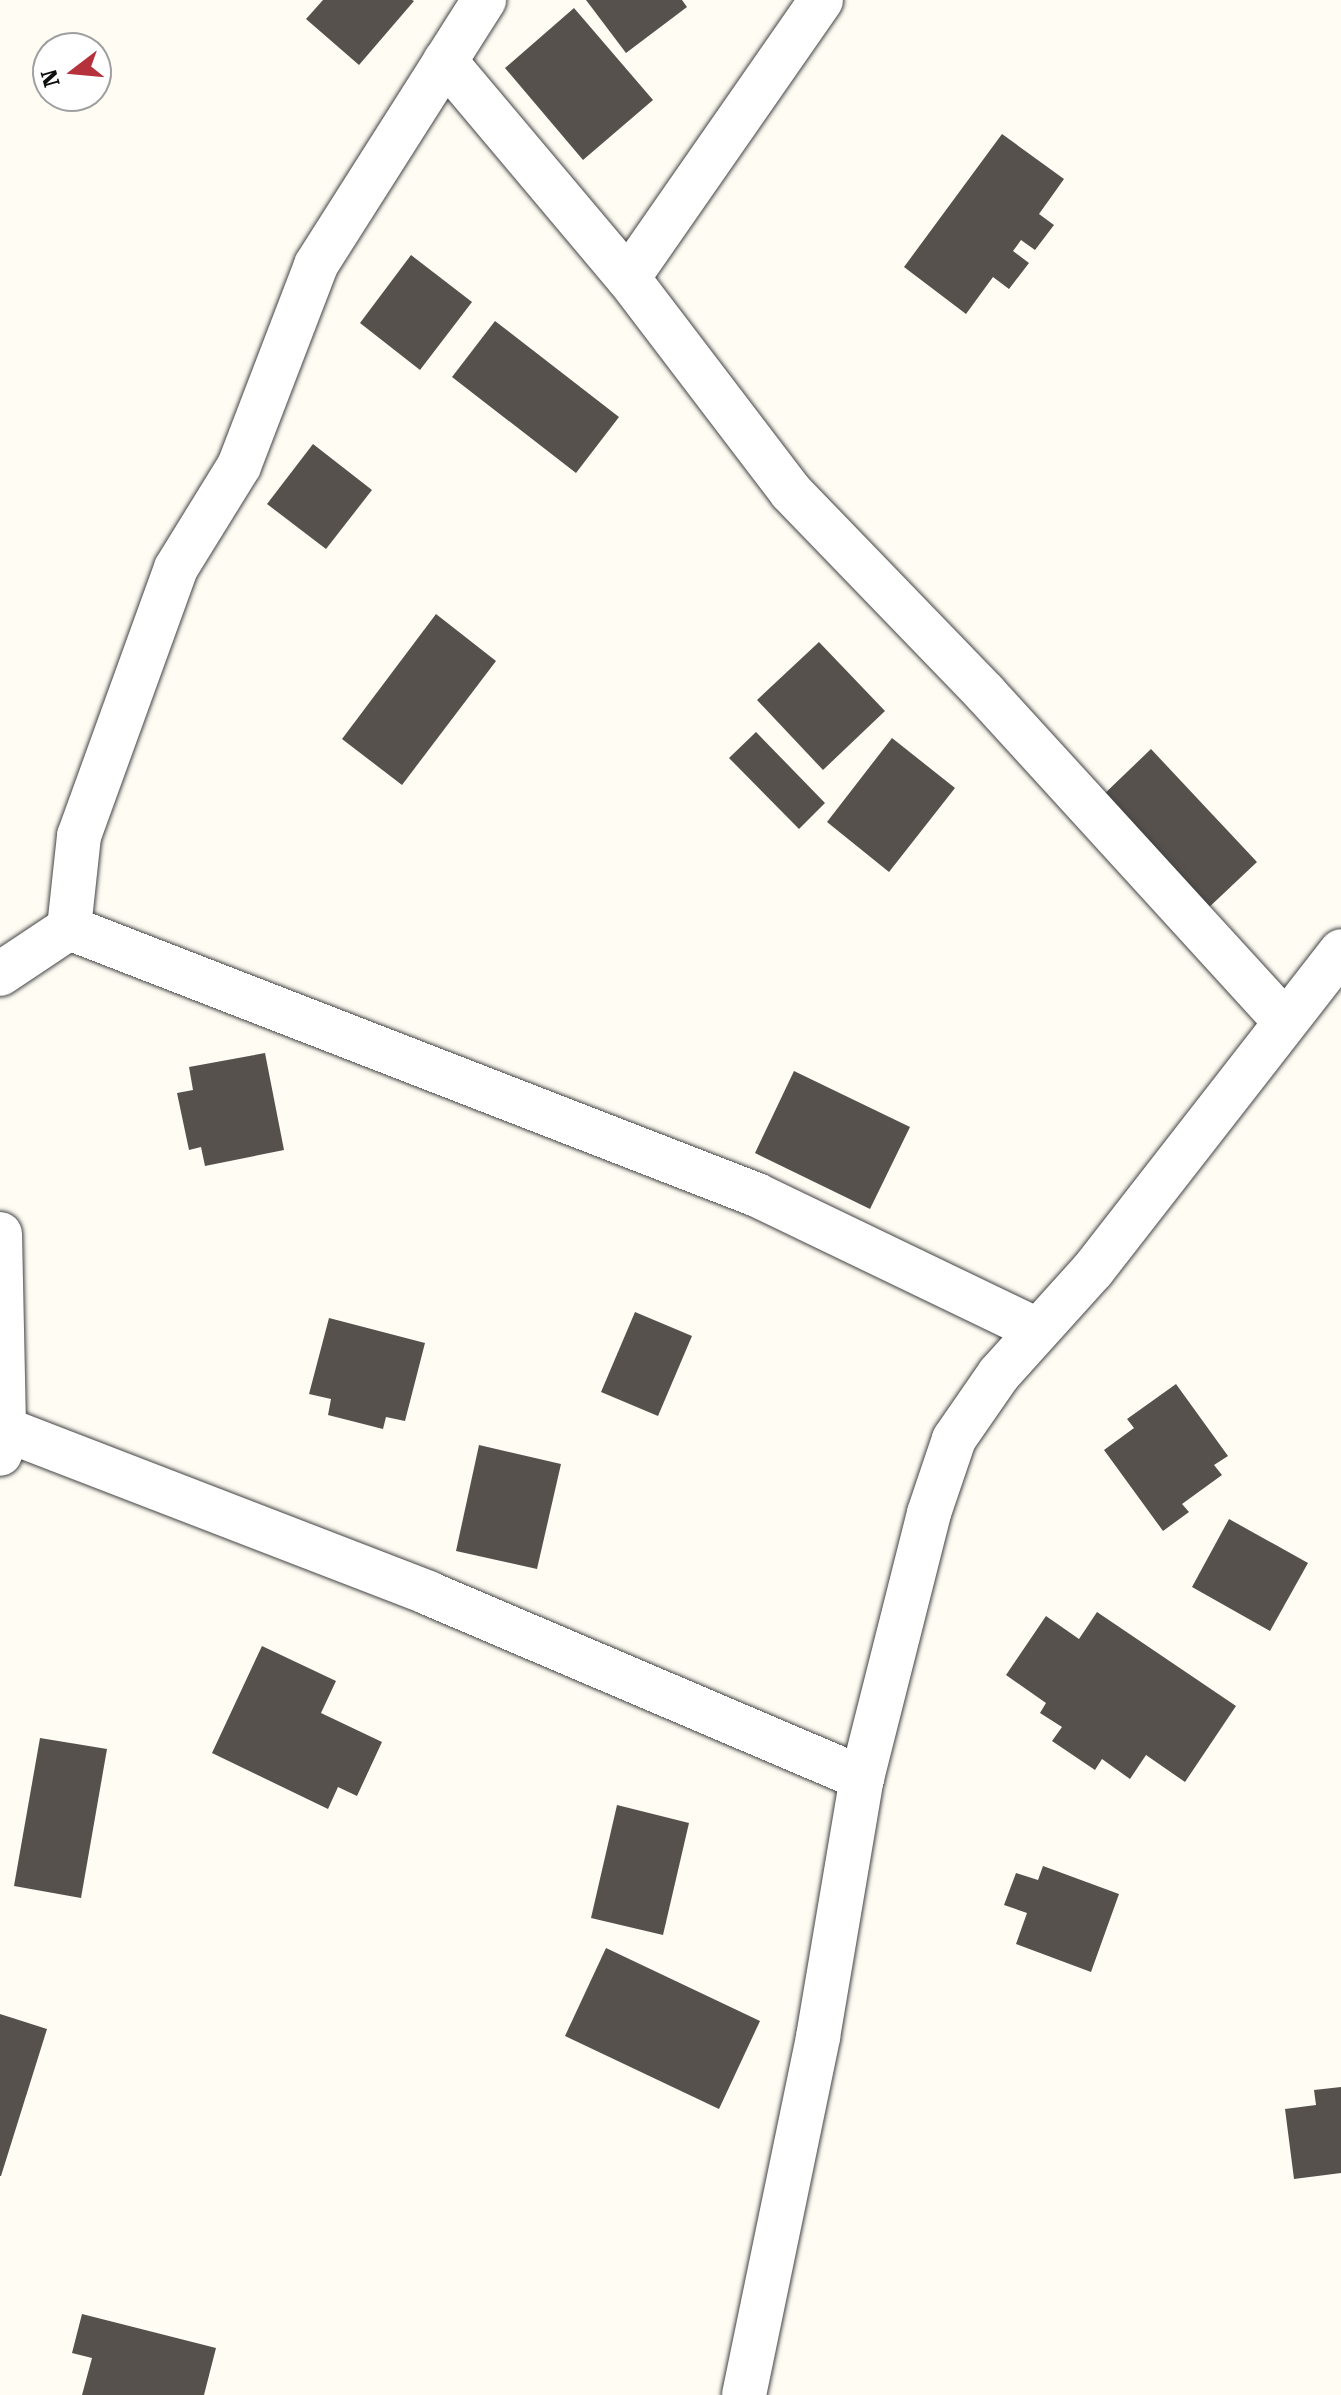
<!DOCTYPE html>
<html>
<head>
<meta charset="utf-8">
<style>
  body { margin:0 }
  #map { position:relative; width:1341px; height:2395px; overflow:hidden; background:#fefcf3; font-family:"Roboto Serif",serif }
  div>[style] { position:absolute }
  .building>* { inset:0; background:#57514d }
  .roads { filter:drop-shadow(0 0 2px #434343) drop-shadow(0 0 2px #434343) }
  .street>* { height:44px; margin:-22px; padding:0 22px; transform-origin:22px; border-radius:22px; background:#fff }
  span { translate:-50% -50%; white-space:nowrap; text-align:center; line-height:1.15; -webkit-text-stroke:8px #fff; paint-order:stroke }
  .north { position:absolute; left:32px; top:32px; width:80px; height:80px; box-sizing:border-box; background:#fff; border:2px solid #9f9f9f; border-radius:50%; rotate:254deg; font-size:22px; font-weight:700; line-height:32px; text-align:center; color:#101010 }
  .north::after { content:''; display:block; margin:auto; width:28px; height:36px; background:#b5323c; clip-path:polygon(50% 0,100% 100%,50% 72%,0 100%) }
</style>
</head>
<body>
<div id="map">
  <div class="building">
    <div style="clip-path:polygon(323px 0,412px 0,414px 1px,359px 65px,306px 19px)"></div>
    <div style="clip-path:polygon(586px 0,682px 0,687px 7px,626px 53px)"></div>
    <div style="clip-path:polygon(574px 8px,653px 100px,583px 160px,505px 68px)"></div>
    <div style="clip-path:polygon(1002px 134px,1064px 179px,1039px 214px,1054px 225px,1035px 250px,1021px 240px,1013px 251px,1029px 263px,1009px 289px,993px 277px,966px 314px,904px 267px)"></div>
    <div style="clip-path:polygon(411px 255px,472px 302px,420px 370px,360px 323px)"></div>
    <div style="clip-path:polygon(495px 321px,619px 417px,576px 473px,452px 377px)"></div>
    <div style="clip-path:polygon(313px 444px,372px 490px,326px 549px,267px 504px)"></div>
    <div style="clip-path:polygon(436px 614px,496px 661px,402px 785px,342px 739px)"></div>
    <div style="clip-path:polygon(819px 642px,885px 711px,823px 770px,757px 700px)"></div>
    <div style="clip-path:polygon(756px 732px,825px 803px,799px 829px,729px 758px)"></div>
    <div style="clip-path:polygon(892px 738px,955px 788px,889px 872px,827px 822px)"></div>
    <div style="clip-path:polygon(1151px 749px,1257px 862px,1205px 911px,1100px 798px)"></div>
    <div style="clip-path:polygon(265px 1053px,284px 1150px,205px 1166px,201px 1147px,189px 1150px,177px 1093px,193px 1090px,189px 1067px)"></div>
    <div style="clip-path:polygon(794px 1071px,910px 1127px,870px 1209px,755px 1153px)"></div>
    <div style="clip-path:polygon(635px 1312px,692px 1336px,658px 1416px,601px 1392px)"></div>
    <div style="clip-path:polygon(329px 1318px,425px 1343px,405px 1421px,386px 1417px,383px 1429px,328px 1415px,331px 1399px,309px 1394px)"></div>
    <div style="clip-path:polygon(1176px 1384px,1228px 1456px,1214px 1465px,1222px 1475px,1182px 1504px,1189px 1512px,1163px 1531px,1104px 1450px,1134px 1428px,1127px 1419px)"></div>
    <div style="clip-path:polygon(479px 1445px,561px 1464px,537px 1569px,456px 1551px)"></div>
    <div style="clip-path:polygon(1229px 1519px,1308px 1563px,1270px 1631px,1192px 1587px)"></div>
    <div style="clip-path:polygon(1097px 1612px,1236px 1706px,1185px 1782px,1146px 1755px,1130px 1779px,1102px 1759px,1095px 1770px,1052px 1741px,1062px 1727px,1040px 1713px,1046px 1703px,1006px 1675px,1046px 1616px,1079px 1639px)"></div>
    <div style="clip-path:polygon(262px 1646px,336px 1681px,321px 1713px,382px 1742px,357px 1796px,338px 1787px,328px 1809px,212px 1753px)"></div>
    <div style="clip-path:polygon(40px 1738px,107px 1749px,81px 1898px,14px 1886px)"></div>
    <div style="clip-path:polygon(617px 1805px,689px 1823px,663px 1935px,591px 1918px)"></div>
    <div style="clip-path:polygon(1043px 1866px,1119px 1894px,1091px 1972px,1016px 1944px,1027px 1913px,1004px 1905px,1016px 1873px,1038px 1880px)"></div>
    <div style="clip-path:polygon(606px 1948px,760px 2021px,719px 2109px,565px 2036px)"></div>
    <div style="clip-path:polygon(0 2014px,47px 2029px,1px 2176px,0 2176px)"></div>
    <div style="clip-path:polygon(1341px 2087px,1341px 2173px,1294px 2179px,1285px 2109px,1316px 2105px,1314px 2090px)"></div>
    <div style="clip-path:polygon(82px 2314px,216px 2348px,204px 2395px,82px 2395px,92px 2358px,72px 2353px)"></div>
  </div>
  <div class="roads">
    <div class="street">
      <div style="left:445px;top:61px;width:284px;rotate:49.9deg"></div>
      <div style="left:628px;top:278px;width:269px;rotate:52.7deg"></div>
      <div style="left:791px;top:492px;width:279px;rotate:46deg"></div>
      <div style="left:985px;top:693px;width:443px;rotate:47.6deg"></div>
      <div style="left:628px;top:278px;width:338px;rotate:-55.2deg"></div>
      <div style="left:69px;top:928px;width:93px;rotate:-83.8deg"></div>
      <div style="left:79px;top:836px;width:285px;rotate:-70.1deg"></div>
      <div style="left:176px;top:568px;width:120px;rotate:-58.3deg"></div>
      <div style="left:239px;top:466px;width:215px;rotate:-69deg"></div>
      <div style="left:316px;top:265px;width:314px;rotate:-57.6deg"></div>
      <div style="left:0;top:974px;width:83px;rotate:-33.7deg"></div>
      <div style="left:69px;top:928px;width:738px;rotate:21.21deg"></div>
      <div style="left:757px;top:1195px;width:310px;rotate:25.7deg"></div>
      <div style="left:0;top:1234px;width:195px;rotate:88.8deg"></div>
      <div style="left:4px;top:1429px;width:25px;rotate:99deg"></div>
      <div style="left:4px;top:1429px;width:455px;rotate:21.1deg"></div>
      <div style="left:428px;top:1593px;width:472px;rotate:23.1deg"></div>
      <div style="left:744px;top:2395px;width:366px;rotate:-78.3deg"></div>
      <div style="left:818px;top:2037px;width:263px;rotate:-80.4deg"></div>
      <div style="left:862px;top:1778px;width:273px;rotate:-75.8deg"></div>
      <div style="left:929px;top:1513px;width:78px;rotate:-71.3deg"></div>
      <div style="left:954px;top:1439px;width:79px;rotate:-55.3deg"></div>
      <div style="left:999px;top:1374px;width:140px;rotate:-47.9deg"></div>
      <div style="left:1093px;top:1270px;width:404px;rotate:-52.1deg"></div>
    </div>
  </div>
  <div class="north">N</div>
</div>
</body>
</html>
